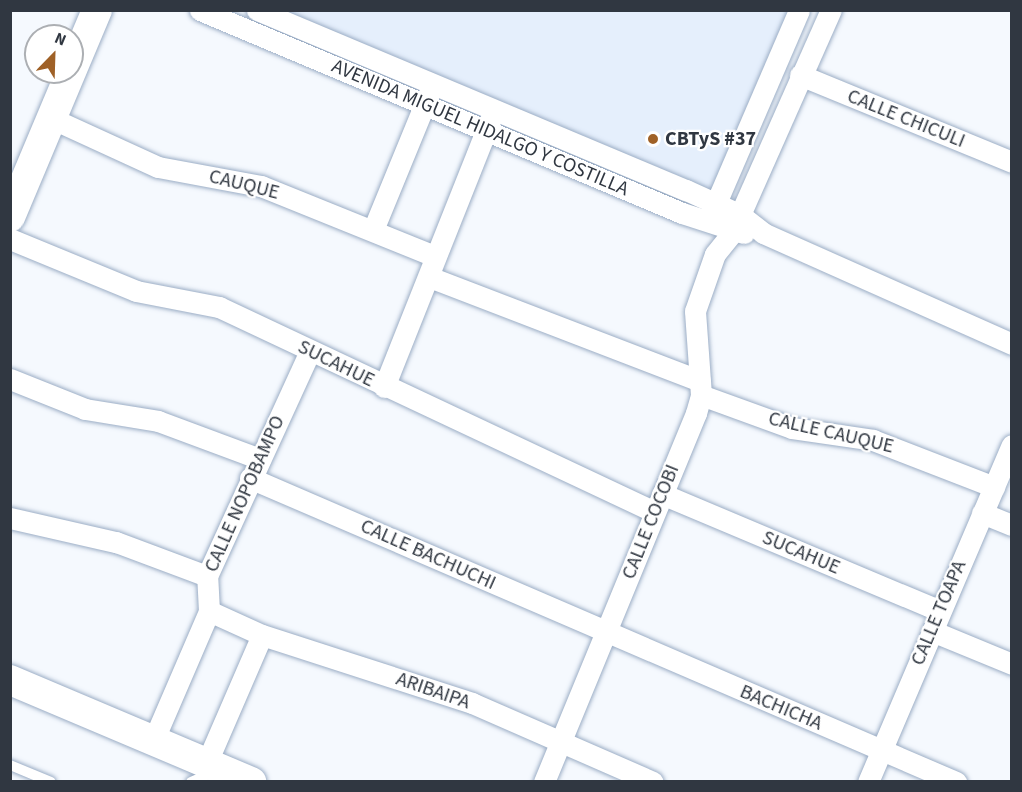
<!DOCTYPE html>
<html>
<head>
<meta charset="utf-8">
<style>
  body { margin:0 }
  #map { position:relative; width:1022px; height:792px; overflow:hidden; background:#f5f9fe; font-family:"Source Sans 3",sans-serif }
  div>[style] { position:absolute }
  .built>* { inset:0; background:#e5effc }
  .roads { filter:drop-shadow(0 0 2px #9badc5) drop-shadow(0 0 2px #9badc5) }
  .lane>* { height:10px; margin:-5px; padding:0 5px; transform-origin:5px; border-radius:5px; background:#fff }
  .street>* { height:21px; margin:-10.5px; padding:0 10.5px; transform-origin:10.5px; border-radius:10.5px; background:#fff }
  .secondary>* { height:30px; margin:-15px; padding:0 15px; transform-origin:15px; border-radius:15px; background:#fff }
  .dots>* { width:16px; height:16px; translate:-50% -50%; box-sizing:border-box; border:3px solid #fff; border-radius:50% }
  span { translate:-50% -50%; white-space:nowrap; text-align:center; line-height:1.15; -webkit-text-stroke:4.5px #fff; paint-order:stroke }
  .street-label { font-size:20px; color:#303741 }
  .poi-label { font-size:20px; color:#303741; font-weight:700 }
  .left { translate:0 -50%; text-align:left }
  .frame { position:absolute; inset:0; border:12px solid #303741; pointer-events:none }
  .north { position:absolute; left:24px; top:24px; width:60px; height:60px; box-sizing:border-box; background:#fff; border:2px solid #acafb3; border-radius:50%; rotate:23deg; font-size:16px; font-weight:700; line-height:24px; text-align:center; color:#303741 }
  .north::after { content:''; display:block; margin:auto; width:21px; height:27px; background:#9f6127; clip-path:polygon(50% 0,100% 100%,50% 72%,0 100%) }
</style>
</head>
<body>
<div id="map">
  <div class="built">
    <div style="clip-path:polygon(271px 11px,788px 11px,718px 173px,731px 217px)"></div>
  </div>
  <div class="roads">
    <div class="lane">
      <div style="left:10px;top:765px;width:44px;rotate:22.5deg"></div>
      <div style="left:191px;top:782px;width:24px;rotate:-24deg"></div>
    </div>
    <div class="street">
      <div style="left:200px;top:10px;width:523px;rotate:22.84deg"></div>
      <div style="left:682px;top:213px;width:65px;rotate:17.9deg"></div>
      <div style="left:257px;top:10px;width:465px;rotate:22.8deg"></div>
      <div style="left:686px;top:190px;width:58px;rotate:24.4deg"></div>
      <div style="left:739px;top:214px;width:31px;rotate:38deg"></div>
      <div style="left:763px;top:233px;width:273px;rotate:24deg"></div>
      <div style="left:800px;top:75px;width:229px;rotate:22.3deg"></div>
      <div style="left:53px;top:119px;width:115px;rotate:24.6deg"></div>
      <div style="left:158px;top:167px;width:105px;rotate:10.5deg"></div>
      <div style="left:261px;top:186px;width:187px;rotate:22deg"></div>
      <div style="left:710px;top:217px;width:225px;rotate:-66.7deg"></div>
      <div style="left:373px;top:230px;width:150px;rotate:-67.7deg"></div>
      <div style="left:10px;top:239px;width:136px;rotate:22.4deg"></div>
      <div style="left:136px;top:291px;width:85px;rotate:10.9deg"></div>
      <div style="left:219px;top:307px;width:481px;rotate:25.2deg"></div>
      <div style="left:432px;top:278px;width:287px;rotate:21deg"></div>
      <div style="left:10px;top:379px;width:81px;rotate:21.8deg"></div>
      <div style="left:85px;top:409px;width:74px;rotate:9.3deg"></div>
      <div style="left:158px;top:421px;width:109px;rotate:20.4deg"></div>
      <div style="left:384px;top:387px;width:289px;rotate:-68.3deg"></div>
      <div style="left:701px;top:395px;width:97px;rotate:19.9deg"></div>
      <div style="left:792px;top:428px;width:82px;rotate:8.4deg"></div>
      <div style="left:873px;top:440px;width:130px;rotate:21.2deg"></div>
      <div style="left:250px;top:478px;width:769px;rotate:23.3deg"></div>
      <div style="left:662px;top:494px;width:302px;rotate:22.8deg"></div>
      <div style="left:982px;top:513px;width:32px;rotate:22deg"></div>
      <div style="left:10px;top:518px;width:109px;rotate:12.8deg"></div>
      <div style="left:116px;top:542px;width:97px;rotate:20.5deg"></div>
      <div style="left:209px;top:611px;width:58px;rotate:24.4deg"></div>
      <div style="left:262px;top:635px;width:221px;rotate:17.9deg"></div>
      <div style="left:472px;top:703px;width:197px;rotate:23.6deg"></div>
      <div style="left:932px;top:631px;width:87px;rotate:22.4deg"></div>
      <div style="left:154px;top:739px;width:139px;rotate:-66.7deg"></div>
      <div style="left:209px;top:611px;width:35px;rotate:-93deg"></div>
      <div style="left:207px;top:576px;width:247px;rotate:-65.4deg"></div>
      <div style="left:207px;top:762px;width:138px;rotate:-66.6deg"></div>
      <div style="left:544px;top:782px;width:399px;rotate:-67.6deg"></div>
      <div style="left:696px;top:413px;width:19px;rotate:-74deg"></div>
      <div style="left:701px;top:395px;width:84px;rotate:-94.1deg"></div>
      <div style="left:695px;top:311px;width:60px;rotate:-70.7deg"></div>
      <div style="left:715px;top:254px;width:27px;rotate:-51deg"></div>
      <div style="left:732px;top:233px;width:244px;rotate:-66.1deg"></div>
      <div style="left:868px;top:782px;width:366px;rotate:-66.9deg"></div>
    </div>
    <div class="secondary">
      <div style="left:10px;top:217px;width:225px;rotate:-67.2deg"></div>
      <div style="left:10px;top:680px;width:262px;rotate:22.9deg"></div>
    </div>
  </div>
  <div class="dots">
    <div style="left:653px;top:139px;background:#9f6127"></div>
  </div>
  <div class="street-label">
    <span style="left:906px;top:119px;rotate:22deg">CALLE CHICULI</span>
    <span style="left:480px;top:128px;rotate:23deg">AVENIDA MIGUEL HIDALGO Y COSTILLA</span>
    <span style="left:244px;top:185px;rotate:14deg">CAUQUE</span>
    <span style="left:336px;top:364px;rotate:26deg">SUCAHUE</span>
    <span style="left:831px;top:433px;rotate:13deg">CALLE CAUQUE</span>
    <span style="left:245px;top:494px;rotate:-66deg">CALLE NOPOBAMPO</span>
    <span style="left:651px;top:522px;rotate:-68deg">CALLE COCOBI</span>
    <span style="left:801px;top:553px;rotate:23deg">SUCAHUE</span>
    <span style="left:428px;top:555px;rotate:24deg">CALLE BACHUCHI</span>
    <span style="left:939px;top:613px;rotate:-67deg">CALLE TOAPA</span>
    <span style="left:433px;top:691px;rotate:19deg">ARIBAIPA</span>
    <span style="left:781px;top:708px;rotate:23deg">BACHICHA</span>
  </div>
  <div class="poi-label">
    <span class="left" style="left:665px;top:139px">CBTyS #37</span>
  </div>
  <div class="frame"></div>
  <div class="north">N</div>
</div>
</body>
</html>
